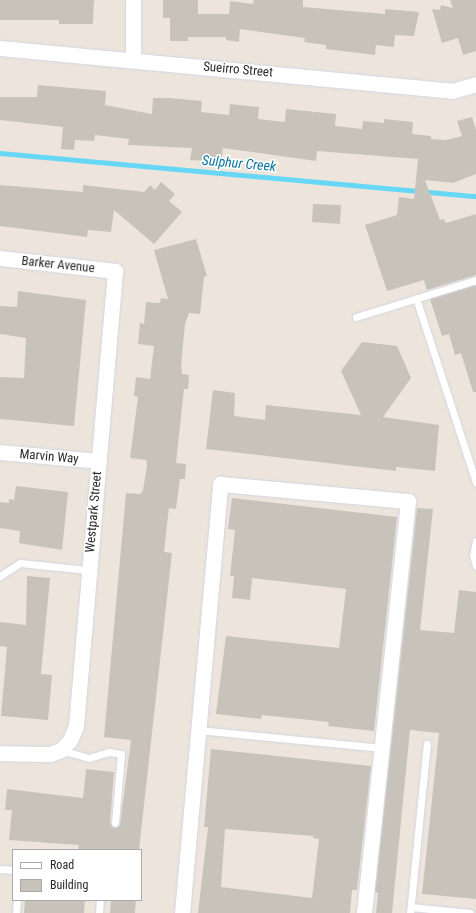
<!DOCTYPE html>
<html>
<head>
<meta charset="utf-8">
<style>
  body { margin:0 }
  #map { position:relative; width:476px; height:913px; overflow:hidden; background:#ede5db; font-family:"Roboto Condensed",sans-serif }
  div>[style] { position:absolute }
  .stream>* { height:5px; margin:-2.5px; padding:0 2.5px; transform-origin:2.5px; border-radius:2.5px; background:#68d7f5 }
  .building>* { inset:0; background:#c8c3ba }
  .roads { filter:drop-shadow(0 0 1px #d1d5e4) drop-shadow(0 0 1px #d1d5e4) }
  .service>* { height:7px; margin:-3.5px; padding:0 3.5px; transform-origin:3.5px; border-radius:3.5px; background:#fff }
  .minor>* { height:15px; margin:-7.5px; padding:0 7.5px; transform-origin:7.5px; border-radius:7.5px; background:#fff }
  span { translate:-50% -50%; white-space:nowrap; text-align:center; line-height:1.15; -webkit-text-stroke:3px #fff; paint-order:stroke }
  .street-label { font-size:13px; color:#2a2a2a }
  .water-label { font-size:14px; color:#0675a3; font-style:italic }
  .legend { position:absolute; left:12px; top:849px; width:130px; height:52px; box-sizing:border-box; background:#fff; border:1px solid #aaa; margin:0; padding:5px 7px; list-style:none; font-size:12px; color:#2a2a2a }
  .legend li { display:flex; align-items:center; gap:8px; height:20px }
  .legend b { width:20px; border:1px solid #aaa }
</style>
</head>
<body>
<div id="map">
  <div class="stream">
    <div style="left:0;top:153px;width:478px;rotate:5.2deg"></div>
  </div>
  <div class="building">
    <div style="clip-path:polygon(0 0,94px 0,93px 24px,59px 24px,59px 20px,0 20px)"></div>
    <div style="clip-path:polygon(163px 0,198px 0,198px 14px,229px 14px,230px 1px,253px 4px,254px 0,303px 0,303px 7px,385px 14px,385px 9px,419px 12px,414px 36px,395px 35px,394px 47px,376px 45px,375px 55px,326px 49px,326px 45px,304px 42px,305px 38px,240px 29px,239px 42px,226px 40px,226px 37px,188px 37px,188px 41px,170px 41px,170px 18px,163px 18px)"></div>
    <div style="clip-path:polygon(450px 0,476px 0,476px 51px,463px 55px,458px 38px,442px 43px,432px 9px,440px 10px,441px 5px,453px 8px)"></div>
    <div style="clip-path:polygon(38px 85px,106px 91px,105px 105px,152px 114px,153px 98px,169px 98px,202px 101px,201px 112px,229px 115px,230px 104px,259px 107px,258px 119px,285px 122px,286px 109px,336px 114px,335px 126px,362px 129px,363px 121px,384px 123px,384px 119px,413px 122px,412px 134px,431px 136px,431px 139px,446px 140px,462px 136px,457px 121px,472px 117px,476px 130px,476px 174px,453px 183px,425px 180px,440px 220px,444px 219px,446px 223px,476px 214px,476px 275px,427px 290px,424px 280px,387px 291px,365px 225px,397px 215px,399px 197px,414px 199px,418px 159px,317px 151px,316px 161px,223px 148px,221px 162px,190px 160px,192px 148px,128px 145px,129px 139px,95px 135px,94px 141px,75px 140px,74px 150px,61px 149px,63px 127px,0 120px,0 97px,37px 97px)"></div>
    <div style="clip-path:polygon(161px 182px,175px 194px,169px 201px,182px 212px,154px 244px,114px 210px,111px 232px,88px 230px,87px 237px,0 226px,0 185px,83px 192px,83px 185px,144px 192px,150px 185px,155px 190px)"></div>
    <div style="clip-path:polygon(313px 204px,341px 205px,340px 224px,312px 222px)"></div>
    <div style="clip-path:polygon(196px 239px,207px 276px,204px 277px,200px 314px,189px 313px,185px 324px,181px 366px,182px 374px,189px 375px,188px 389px,184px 389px,176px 463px,186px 464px,185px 479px,180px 479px,176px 509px,169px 508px,168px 516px,164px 552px,172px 553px,139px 850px,78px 850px,79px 845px,9px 840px,12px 810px,5px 810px,7px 789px,83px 798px,86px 769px,114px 772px,110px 823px,114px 828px,120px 824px,131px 740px,104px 737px,126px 493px,140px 494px,143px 490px,147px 465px,146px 460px,130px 458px,138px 397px,134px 396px,136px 377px,150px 379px,154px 346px,138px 344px,140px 323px,144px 324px,146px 302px,160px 303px,161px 298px,168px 299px,154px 250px)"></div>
    <div style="clip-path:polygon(476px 285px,476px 392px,473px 392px,461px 353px,455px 355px,449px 334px,442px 336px,430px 299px)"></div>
    <div style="clip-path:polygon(18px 291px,86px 300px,74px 426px,0 419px,0 377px,24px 378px,26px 338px,0 334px,0 306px,17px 307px)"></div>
    <div style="clip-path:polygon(362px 342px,397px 346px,411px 378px,383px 417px,439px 425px,435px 471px,396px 467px,396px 471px,206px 449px,213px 390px,235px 393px,234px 416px,265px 420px,266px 405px,361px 415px,341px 371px)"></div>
    <div style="clip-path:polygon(16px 486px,68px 492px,62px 550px,19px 543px,20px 531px,0 528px,0 502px,9px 503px,9px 499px,14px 500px)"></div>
    <div style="clip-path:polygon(232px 498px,397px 517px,374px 731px,328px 726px,329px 722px,262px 715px,261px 719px,216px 714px,226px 636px,339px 648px,346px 589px,252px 578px,250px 600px,232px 598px,234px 576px,230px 576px,235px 530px,228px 529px)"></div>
    <div style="clip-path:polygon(417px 508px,433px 509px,420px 630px,454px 633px,459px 590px,476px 592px,476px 899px,422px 894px,439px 733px,410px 730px,392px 913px,376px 913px,378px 893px,375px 892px)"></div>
    <div style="clip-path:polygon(27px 576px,50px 578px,41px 674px,52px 675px,48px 720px,1px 716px,7px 647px,0 646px,0 622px,26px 625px)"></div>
    <div style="clip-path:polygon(evenodd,211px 749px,371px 766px,357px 890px,352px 890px,350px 913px,198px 913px,208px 827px,204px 827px,211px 749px,225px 829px,313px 836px,313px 838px,319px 839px,312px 898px,221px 887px,225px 829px)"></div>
    <div style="clip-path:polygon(25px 900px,85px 900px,84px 913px,24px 913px)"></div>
    <div style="clip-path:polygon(111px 900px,136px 900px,135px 913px,110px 913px)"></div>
  </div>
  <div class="roads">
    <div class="service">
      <div style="left:416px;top:298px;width:194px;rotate:72deg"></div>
      <div style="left:356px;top:317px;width:126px;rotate:-17.1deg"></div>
      <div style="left:476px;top:541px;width:14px;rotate:102deg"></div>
      <div style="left:473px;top:555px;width:11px;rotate:75deg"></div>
      <div style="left:0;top:576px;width:24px;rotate:-33deg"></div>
      <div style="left:20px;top:563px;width:68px;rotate:5.9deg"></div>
      <div style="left:198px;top:730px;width:185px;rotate:5.6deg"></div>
      <div style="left:61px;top:750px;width:29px;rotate:16deg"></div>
      <div style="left:89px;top:758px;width:21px;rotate:-17deg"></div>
      <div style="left:109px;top:752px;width:12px;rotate:9deg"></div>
      <div style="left:121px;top:754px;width:69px;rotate:95deg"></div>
      <div style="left:0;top:869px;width:13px;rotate:4deg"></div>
      <div style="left:411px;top:907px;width:59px;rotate:5.8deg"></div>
      <div style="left:16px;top:913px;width:13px;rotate:-86deg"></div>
      <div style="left:99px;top:913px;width:13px;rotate:-86deg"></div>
      <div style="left:410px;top:913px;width:170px;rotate:-84.3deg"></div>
    </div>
    <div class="minor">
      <div style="left:0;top:48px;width:454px;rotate:5.4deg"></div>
      <div style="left:452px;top:91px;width:25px;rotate:-16deg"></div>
      <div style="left:133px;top:60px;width:60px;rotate:-90deg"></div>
      <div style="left:0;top:258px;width:116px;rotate:6.4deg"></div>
      <div style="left:115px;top:271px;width:457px;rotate:94.9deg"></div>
      <div style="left:76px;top:726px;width:15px;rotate:113deg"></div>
      <div style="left:70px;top:740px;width:13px;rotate:132deg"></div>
      <div style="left:61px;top:750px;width:12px;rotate:160deg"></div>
      <div style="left:50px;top:754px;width:50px;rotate:-178.9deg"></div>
      <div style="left:0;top:452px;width:99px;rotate:5.2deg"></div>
      <div style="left:182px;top:913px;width:431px;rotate:-84.9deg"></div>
      <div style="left:220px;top:484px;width:189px;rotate:5.2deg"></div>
      <div style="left:408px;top:501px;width:414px;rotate:96.1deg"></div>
    </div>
  </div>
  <div class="street-label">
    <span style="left:238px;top:70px;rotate:5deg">Sueirro Street</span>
    <span style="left:58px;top:265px;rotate:6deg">Barker Avenue</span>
    <span style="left:49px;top:457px;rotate:5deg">Marvin Way</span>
    <span style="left:94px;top:512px;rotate:-85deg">Westpark Street</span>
  </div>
  <div class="water-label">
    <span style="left:239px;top:163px;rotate:5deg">Sulphur Creek</span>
  </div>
  <ul class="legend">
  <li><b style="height:5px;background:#fff"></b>Road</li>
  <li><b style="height:11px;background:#c8c3ba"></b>Building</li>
  </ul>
</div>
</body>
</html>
